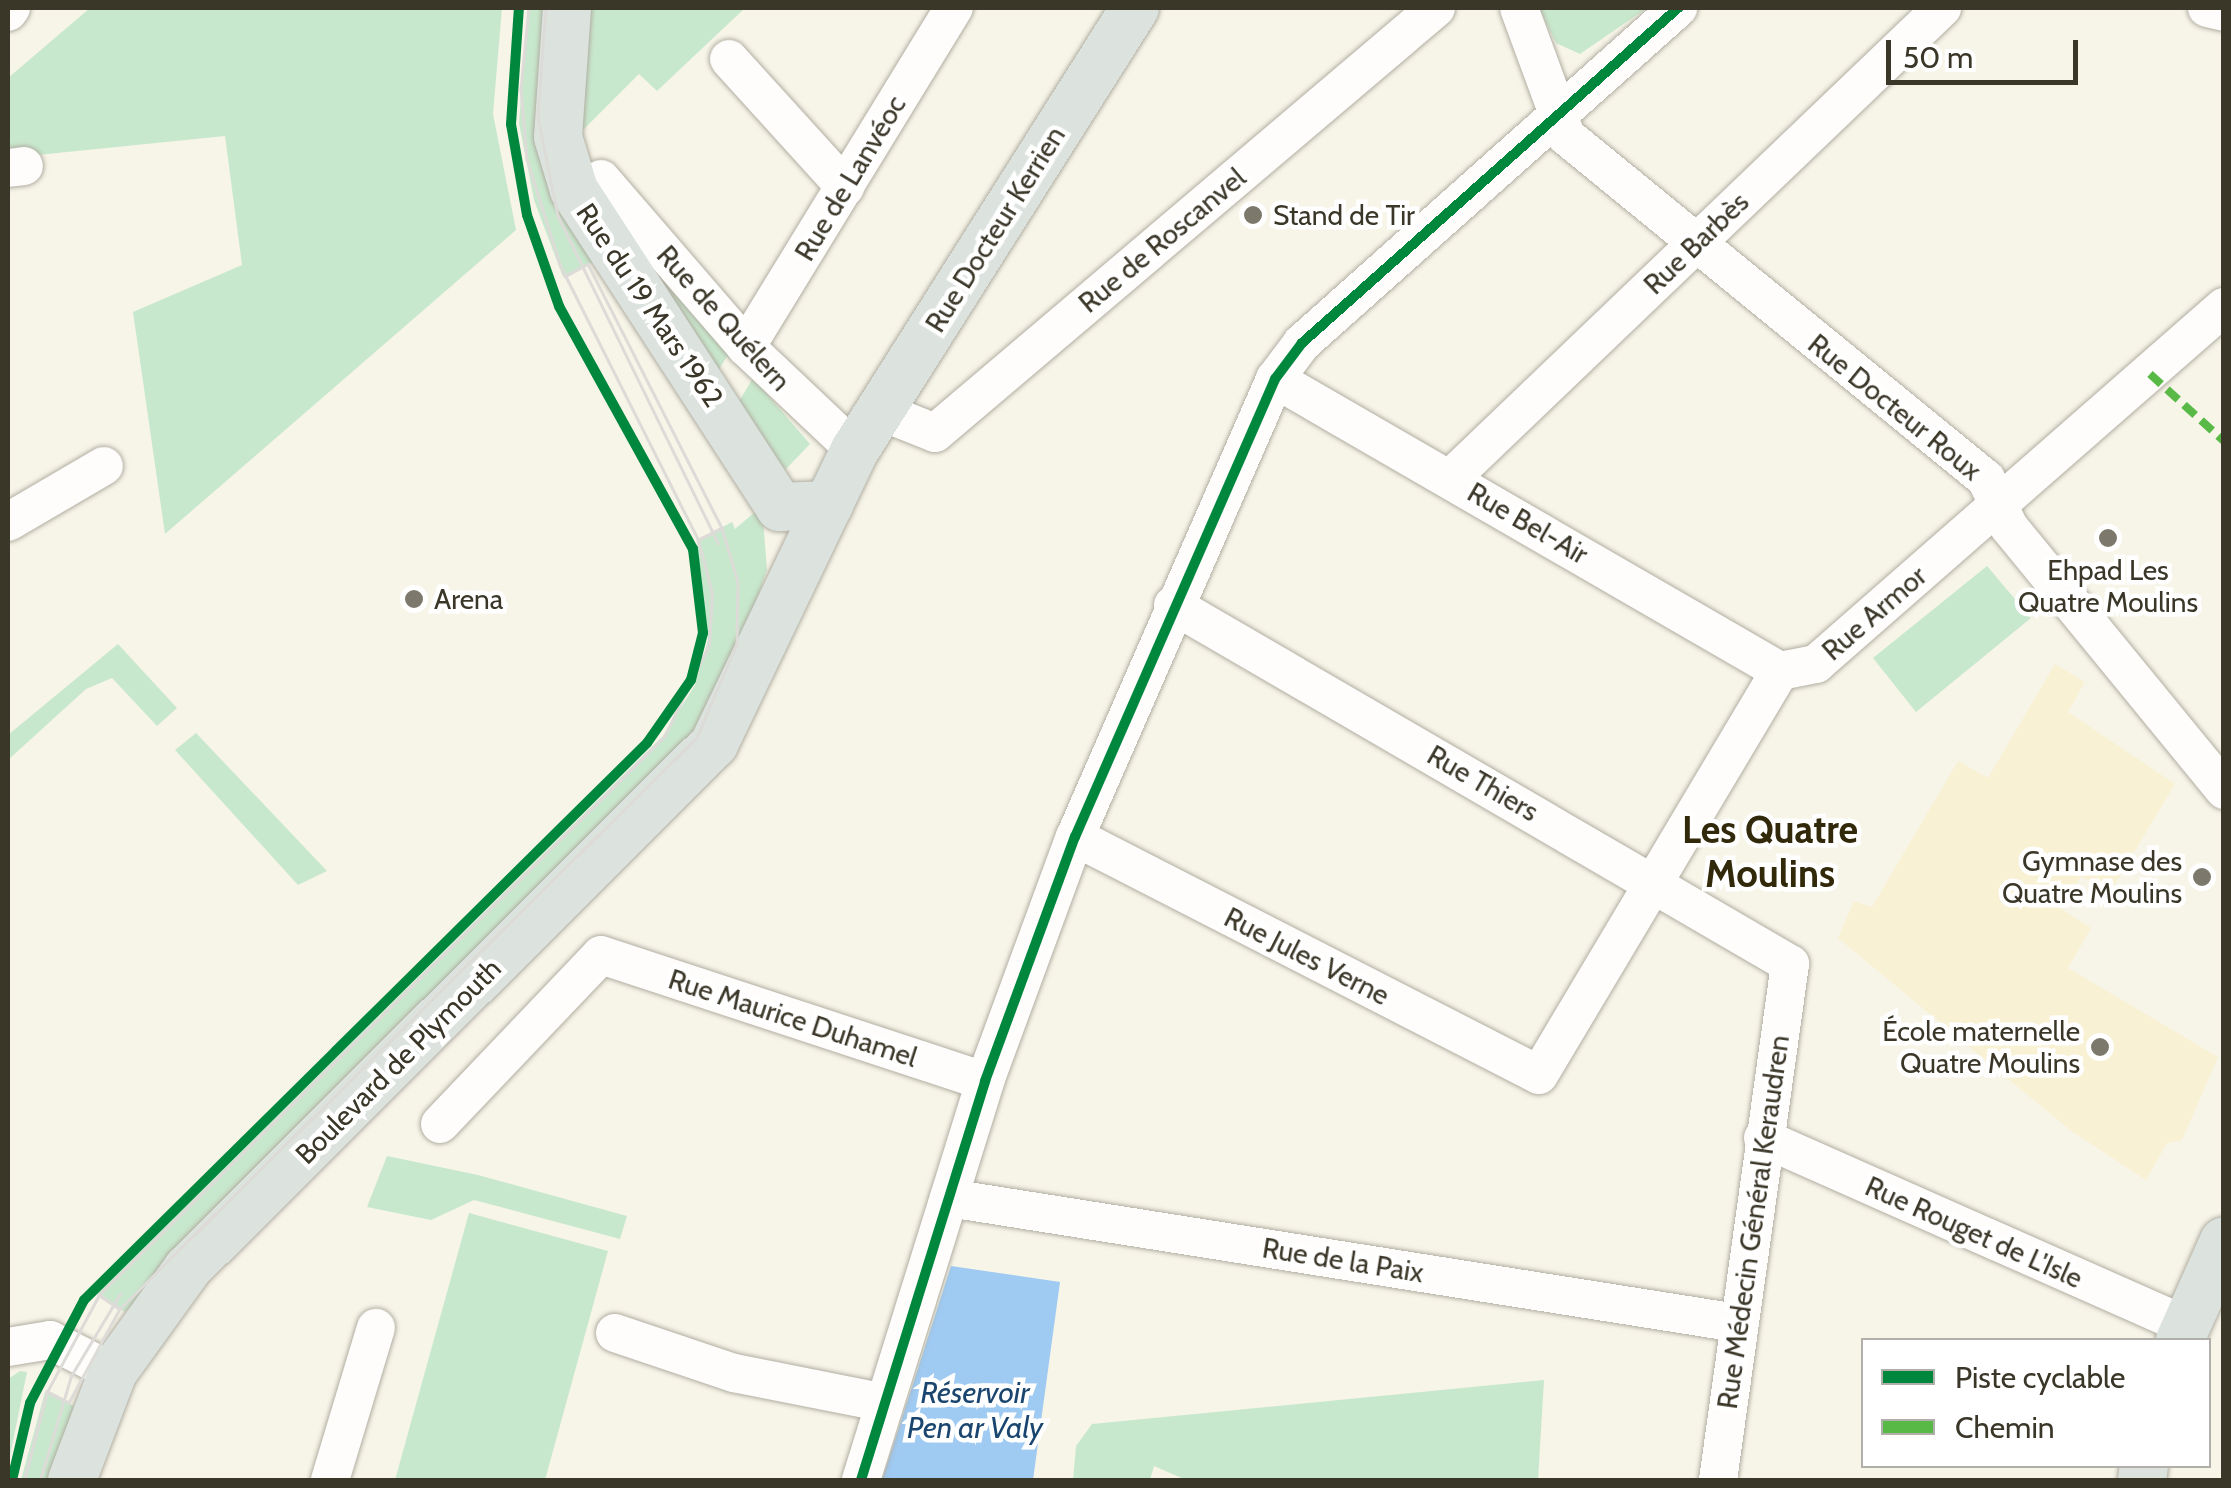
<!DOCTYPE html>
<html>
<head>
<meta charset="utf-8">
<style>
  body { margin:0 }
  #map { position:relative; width:2231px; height:1488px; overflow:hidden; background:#f7f4e8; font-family:Cabin,sans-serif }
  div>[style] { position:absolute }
  .built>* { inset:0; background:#f9f1d4 }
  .green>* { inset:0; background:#c8e8cd }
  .water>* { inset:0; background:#9fcaf2 }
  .roads { filter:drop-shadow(0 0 2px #b1aea2) drop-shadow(0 0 2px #b1aea2) }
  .minor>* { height:38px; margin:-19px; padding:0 19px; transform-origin:19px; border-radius:19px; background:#fefdfc }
  .major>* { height:48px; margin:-24px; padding:0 24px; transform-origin:24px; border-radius:24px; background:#dce3df }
  .tram>* { height:2.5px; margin:-1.25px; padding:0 1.25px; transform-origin:1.25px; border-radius:1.25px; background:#dddbd7 }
  .quiet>* { height:8px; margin-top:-4px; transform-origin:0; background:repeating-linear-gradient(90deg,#58b947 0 15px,transparent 0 23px) }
  .cycleway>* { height:10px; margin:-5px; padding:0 5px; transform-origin:5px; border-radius:5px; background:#00873e }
  .dots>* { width:28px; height:28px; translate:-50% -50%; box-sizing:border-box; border:5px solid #fff; border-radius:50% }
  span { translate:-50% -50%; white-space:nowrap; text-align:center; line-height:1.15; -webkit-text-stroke:9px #fff; paint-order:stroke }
  .street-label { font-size:28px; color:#3a3628 }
  .poi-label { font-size:28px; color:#3a3628 }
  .left { translate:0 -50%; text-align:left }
  .right { translate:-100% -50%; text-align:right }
  .water-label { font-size:30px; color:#19456e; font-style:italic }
  .district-label { font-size:38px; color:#32290b; font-weight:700 }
  .frame { position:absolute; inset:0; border:10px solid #3a3628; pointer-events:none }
  .legend { position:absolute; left:1861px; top:1338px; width:350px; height:130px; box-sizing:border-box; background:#fff; border:2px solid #b0afa9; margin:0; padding:12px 18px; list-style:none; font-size:30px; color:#3a3628 }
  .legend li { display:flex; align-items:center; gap:20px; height:50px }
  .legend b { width:50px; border:2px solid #b0afa9 }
  .scale { position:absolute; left:1886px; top:40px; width:192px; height:45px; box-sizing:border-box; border:5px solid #3a3628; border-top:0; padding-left:12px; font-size:30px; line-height:35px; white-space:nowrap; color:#3a3628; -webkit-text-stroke:8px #fff; paint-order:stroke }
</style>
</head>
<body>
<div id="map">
  <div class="built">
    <div style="clip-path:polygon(2055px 664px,2085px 682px,2068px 712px,2175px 784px,2110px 892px,2081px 876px,2061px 909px,2091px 928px,2068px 968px,2218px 1057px,2182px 1140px,2167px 1143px,2146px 1180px,2070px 1130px,1838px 938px,1854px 901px,1872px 907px,1958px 761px,1988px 778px)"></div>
  </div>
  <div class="green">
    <div style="clip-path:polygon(90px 8px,502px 8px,493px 114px,516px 230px,165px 534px,133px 312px,242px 265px,225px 136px,8px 158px,8px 78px)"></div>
    <div style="clip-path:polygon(528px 8px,559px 8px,606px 256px,563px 277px,534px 200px,519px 123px)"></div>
    <div style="clip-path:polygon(585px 8px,745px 8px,657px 91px,639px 74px,579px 134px)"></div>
    <div style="clip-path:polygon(1539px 8px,1647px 8px,1580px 54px,1556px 43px)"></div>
    <div style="clip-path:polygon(642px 251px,730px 352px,717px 372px,637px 256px)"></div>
    <div style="clip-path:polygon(753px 378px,810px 444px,785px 470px,738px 403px)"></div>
    <div style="clip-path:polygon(762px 506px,767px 570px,715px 718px,125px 1312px,97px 1294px,663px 736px,695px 685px,708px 640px,697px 541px,732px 522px,735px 529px)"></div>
    <div style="clip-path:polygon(1987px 566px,2031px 618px,1916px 712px,1873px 658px)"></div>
    <div style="clip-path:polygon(118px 644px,177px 708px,157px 726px,112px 678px,86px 689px,8px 760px,8px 735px)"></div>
    <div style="clip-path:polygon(196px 733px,327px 871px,298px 885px,175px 750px)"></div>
    <div style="clip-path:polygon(387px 1156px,478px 1175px,627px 1216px,620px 1239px,474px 1200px,431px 1220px,367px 1207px)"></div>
    <div style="clip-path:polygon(469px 1213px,608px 1251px,545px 1480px,395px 1480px)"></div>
    <div style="clip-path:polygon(20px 1371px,27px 1372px,8px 1466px,8px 1379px)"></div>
    <div style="clip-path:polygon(1544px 1380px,1538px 1480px,1186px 1480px,1154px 1466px,1150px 1480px,1073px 1480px,1076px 1446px,1092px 1424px)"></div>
    <div style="clip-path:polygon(45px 1392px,74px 1406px,56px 1480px,21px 1480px)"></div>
  </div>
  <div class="water">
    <div style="clip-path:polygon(951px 1266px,1060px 1282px,1033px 1480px,882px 1480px)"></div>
  </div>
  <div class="roads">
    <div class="minor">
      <div style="left:1519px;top:8px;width:136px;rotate:69.8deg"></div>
      <div style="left:1566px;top:136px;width:542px;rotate:39.24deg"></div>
      <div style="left:1986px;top:479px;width:53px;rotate:64.4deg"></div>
      <div style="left:2009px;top:527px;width:340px;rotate:50.7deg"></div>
      <div style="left:2207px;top:8px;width:17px;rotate:13deg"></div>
      <div style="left:8px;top:12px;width:5px;rotate:-53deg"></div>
      <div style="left:729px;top:59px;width:173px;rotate:47.8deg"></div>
      <div style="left:8px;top:168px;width:16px;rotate:-7deg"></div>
      <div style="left:601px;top:179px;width:222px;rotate:49.2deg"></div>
      <div style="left:746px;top:347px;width:150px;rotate:43.4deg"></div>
      <div style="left:746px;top:347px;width:398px;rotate:-58.5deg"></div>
      <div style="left:1275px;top:379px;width:583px;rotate:30.04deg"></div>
      <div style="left:880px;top:411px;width:59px;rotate:21.8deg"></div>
      <div style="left:935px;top:433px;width:657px;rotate:-40.31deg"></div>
      <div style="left:1451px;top:478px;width:680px;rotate:-43.75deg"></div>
      <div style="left:8px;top:522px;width:111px;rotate:-30.3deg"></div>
      <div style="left:1173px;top:605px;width:714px;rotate:30.19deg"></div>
      <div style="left:1790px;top:964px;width:521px;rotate:97.94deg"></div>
      <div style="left:1075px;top:837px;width:521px;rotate:27.15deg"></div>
      <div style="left:1539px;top:1075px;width:470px;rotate:-59.2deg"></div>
      <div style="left:1780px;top:671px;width:37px;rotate:-11deg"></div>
      <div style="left:1816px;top:664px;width:542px;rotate:-41.19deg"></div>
      <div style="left:440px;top:1124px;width:233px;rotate:-46.4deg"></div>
      <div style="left:601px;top:955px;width:404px;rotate:18.2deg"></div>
      <div style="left:1763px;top:1138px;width:462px;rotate:23.9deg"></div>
      <div style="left:949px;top:1198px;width:798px;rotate:9.01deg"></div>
      <div style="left:615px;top:1333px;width:126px;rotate:18.6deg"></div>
      <div style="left:734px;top:1373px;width:150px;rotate:11.2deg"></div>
      <div style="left:8px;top:1347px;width:43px;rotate:-9.5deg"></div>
      <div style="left:50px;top:1340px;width:71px;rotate:26.9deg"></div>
      <div style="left:330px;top:1480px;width:159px;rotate:-73.2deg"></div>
      <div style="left:861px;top:1480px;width:418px;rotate:-72.7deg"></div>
      <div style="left:985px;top:1081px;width:260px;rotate:-69.8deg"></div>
      <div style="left:1075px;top:837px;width:500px;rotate:-66.4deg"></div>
      <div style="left:1275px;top:379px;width:45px;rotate:-53.1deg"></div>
      <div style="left:1302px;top:343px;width:504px;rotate:-41.7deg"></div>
    </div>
    <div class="major">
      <div style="left:567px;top:8px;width:129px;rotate:94deg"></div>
      <div style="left:558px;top:137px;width:55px;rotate:73.2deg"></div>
      <div style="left:574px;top:190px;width:378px;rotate:57deg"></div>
      <div style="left:780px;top:507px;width:49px;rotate:-2.3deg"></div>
      <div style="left:2180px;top:1340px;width:108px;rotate:-66deg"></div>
      <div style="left:72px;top:1480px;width:116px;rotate:-69.2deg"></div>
      <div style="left:113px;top:1372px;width:128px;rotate:-54.2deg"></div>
      <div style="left:188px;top:1268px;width:742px;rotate:-44.89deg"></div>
      <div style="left:714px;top:744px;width:326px;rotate:-64.4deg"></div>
      <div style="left:855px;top:450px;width:523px;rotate:-57.65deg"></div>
      <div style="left:2142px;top:1480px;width:14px;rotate:-82deg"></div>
    </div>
  </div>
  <div class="tram">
    <div style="left:529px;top:8px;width:81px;rotate:95.6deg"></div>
    <div style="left:521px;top:89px;width:70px;rotate:85.1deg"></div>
    <div style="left:527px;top:159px;width:110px;rotate:72.6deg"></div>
    <div style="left:560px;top:264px;width:13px;rotate:67deg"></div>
    <div style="left:565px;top:276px;width:15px;rotate:-28deg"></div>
    <div style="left:546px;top:8px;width:109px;rotate:94.2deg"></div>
    <div style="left:538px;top:117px;width:101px;rotate:78.6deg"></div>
    <div style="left:558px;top:216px;width:364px;rotate:63.9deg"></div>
    <div style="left:588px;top:264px;width:296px;rotate:63.1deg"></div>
    <div style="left:722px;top:528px;width:27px;rotate:153deg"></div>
    <div style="left:698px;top:540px;width:296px;rotate:-116.7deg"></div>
    <div style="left:565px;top:276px;width:26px;rotate:-28deg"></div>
    <div style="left:722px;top:528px;width:56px;rotate:73.5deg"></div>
    <div style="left:738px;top:582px;width:62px;rotate:90.9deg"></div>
    <div style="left:737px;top:644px;width:102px;rotate:113.1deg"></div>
    <div style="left:697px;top:738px;width:812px;rotate:135.3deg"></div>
    <div style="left:120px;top:1309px;width:25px;rotate:-146deg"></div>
    <div style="left:99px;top:1295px;width:794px;rotate:-44.64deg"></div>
    <div style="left:664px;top:737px;width:102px;rotate:-63.9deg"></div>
    <div style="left:709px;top:645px;width:51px;rotate:-86.6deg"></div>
    <div style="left:712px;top:594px;width:56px;rotate:-104.5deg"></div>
    <div style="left:698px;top:540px;width:27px;rotate:-27deg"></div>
    <div style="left:99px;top:1295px;width:25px;rotate:34deg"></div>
    <div style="left:120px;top:1309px;width:107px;rotate:118.5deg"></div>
    <div style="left:69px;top:1403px;width:25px;rotate:-153deg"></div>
    <div style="left:47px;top:1392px;width:110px;rotate:-61.8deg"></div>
    <div style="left:24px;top:1480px;width:91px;rotate:-75.4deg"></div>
    <div style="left:47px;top:1392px;width:16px;rotate:27deg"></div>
    <div style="left:40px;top:1480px;width:109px;rotate:-73.4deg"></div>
    <div style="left:71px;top:1376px;width:96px;rotate:-59.1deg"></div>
  </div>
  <div class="quiet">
    <div style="left:2150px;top:374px;width:100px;rotate:42.2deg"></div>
  </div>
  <div class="cycleway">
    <div style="left:12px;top:1480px;width:79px;rotate:-76.8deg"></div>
    <div style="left:30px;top:1403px;width:116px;rotate:-62.3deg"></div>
    <div style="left:84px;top:1300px;width:792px;rotate:-44.69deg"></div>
    <div style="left:647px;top:743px;width:77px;rotate:-55.1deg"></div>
    <div style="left:691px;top:680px;width:49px;rotate:-75.7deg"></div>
    <div style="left:703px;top:633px;width:85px;rotate:-96.8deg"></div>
    <div style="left:693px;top:549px;width:277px;rotate:-118.9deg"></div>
    <div style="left:559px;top:306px;width:96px;rotate:-109.4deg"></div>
    <div style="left:527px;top:215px;width:92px;rotate:-100deg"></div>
    <div style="left:511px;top:124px;width:116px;rotate:-86.1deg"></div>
    <div style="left:861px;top:1480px;width:418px;rotate:-72.7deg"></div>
    <div style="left:985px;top:1081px;width:260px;rotate:-69.8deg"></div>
    <div style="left:1075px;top:837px;width:500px;rotate:-66.4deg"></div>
    <div style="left:1275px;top:379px;width:45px;rotate:-53.1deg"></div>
    <div style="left:1302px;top:343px;width:504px;rotate:-41.7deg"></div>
  </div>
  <div class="dots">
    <div style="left:1253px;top:215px;background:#7c786b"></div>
    <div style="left:2108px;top:538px;background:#7c786b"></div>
    <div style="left:414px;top:599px;background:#7c786b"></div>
    <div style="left:2202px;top:877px;background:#7c786b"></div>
    <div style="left:2100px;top:1047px;background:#7c786b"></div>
  </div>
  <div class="street-label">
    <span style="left:850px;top:178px;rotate:-59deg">Rue de Lanvéoc</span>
    <span style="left:995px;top:229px;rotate:-58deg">Rue Docteur Kerrien</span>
    <span style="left:1162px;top:240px;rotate:-40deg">Rue de Roscanvel</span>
    <span style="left:1696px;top:243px;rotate:-44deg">Rue Barbès</span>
    <span style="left:650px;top:305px;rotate:56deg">Rue du 19 Mars 1962</span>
    <span style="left:724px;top:318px;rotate:48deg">Rue de Quélern</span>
    <span style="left:1895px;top:407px;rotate:39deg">Rue Docteur Roux</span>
    <span style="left:1528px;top:523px;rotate:30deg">Rue Bel-Air</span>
    <span style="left:1874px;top:613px;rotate:-41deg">Rue Armor</span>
    <span style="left:1483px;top:783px;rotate:30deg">Rue Thiers</span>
    <span style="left:1307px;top:956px;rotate:27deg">Rue Jules Verne</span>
    <span style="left:793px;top:1018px;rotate:18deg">Rue Maurice Duhamel</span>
    <span style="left:398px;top:1061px;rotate:-45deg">Boulevard de Plymouth</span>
    <span style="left:1753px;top:1222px;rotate:-82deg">Rue Médecin Général Keraudren</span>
    <span style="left:1974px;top:1232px;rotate:24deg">Rue Rouget de L'Isle</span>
    <span style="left:1343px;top:1260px;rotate:9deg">Rue de la Paix</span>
  </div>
  <div class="poi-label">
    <span class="left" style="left:1273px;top:215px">Stand de Tir</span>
    <span style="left:2108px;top:586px">Ehpad Les<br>Quatre Moulins</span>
    <span class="left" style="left:434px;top:599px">Arena</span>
    <span class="right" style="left:2182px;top:877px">Gymnase des<br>Quatre Moulins</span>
    <span class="right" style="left:2080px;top:1047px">École maternelle<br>Quatre Moulins</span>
  </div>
  <div class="water-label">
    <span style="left:975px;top:1410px">Réservoir<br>Pen ar Valy</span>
  </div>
  <div class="district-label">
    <span style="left:1770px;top:852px">Les Quatre<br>Moulins</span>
  </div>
  <div class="frame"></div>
  <ul class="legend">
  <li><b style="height:12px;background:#00873e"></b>Piste cyclable</li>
  <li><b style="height:12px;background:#58b947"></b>Chemin</li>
  </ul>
  <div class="scale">50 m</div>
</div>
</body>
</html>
